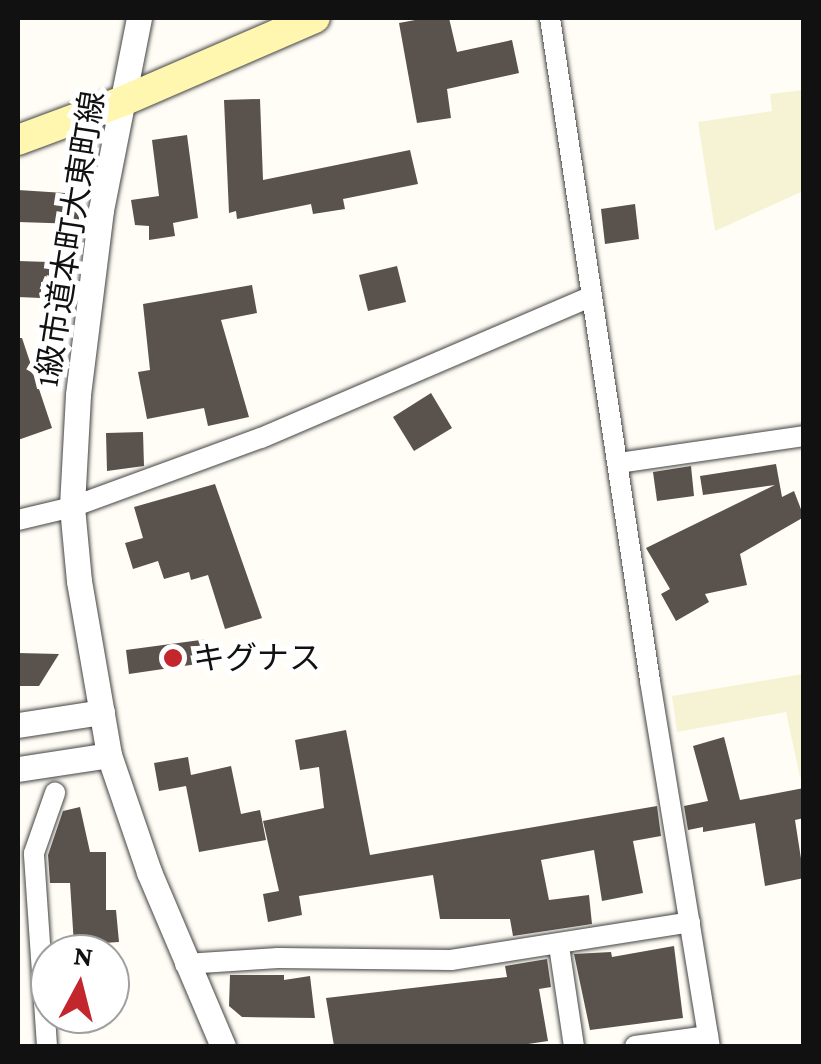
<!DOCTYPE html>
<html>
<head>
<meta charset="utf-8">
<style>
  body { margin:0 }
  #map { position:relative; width:821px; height:1064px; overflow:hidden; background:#fffdf5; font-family:"Crimson Pro","Noto Sans JP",serif }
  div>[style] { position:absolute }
  .farmland>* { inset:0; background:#f6f3d4 }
  .building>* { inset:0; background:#5a524d }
  .roads { filter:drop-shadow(0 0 2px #444) drop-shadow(0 0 2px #444) }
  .minor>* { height:20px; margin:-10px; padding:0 10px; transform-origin:10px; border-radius:10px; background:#fff }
  .tertiary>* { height:25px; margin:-12.5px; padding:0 12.5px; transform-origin:12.5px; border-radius:12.5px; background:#fff }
  .secondary>* { height:30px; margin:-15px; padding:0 15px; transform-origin:15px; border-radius:15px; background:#fff6b0 }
  .dots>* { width:28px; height:28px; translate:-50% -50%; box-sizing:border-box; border:5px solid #fff; border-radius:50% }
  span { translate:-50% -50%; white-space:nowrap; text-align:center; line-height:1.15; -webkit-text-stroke:10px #fff; paint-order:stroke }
  .street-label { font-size:32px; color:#111 }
  .poi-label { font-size:32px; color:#111 }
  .left { translate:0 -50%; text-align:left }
  .frame { position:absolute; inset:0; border:20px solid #111; pointer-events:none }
  .north { position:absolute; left:30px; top:934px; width:100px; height:100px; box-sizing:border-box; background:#fff; border:2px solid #a0a0a0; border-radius:50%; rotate:7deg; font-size:28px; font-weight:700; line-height:40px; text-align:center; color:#111 }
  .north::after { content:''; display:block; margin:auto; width:35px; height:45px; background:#c4262e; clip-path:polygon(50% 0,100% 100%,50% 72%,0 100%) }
</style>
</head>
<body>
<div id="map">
  <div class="farmland">
    <div style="clip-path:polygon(803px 90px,803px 191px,715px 231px,698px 122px,772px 111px,770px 94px)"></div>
    <div style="clip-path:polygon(803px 674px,803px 777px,800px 777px,786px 712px,677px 732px,672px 696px)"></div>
  </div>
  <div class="building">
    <div style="clip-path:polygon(426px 18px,449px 18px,457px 52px,512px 40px,519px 73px,447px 89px,451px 118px,417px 123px,399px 23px)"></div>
    <div style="clip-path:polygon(260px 99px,263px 180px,410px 150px,418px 184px,343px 199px,345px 209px,313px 214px,311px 204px,237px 219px,236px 211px,229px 213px,224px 100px)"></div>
    <div style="clip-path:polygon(187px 135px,198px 218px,173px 223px,175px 236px,149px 240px,149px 226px,135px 225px,131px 200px,159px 196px,152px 140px)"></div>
    <div style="clip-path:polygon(18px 190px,80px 194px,79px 224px,18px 222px)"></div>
    <div style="clip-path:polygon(635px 204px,639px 239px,605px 244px,601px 209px)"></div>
    <div style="clip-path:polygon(18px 261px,49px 262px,49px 282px,41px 282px,41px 298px,18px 297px)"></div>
    <div style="clip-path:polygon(397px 266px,406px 302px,368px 311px,359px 275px)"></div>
    <div style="clip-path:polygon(252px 285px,257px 313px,221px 320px,249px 417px,208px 426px,204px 408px,147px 419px,138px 372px,150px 370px,143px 304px)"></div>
    <div style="clip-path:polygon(18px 338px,22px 338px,52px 428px,18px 440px)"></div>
    <div style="clip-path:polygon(431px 393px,452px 428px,414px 451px,393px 417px)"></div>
    <div style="clip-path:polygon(143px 432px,144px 466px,107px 471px,106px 433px)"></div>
    <div style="clip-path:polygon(776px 464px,782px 497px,794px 491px,804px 517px,740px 554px,747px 585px,705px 594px,709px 602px,676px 621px,661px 594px,670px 589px,646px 548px,775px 485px,703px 495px,700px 476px)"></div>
    <div style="clip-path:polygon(691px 466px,694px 496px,657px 501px,653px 472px)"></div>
    <div style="clip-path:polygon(215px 484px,262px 618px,225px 629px,208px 575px,191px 580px,189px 572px,164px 579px,158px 561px,133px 569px,125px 543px,143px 538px,134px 507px)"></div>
    <div style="clip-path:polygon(208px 639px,211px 662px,129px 674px,126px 650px)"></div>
    <div style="clip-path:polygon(18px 653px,59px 654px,39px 686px,18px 686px)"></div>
    <div style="clip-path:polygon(346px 730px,370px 855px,657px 806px,661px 836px,633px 841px,643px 893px,602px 901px,594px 850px,541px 860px,549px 900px,589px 895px,592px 924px,513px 936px,510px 919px,440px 919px,433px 875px,299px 896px,302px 915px,268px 922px,263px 894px,279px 891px,263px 821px,324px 808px,319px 767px,300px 770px,295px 740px)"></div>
    <div style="clip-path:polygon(724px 737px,740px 800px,804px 788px,804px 818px,795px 820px,804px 878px,765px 886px,755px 823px,703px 832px,703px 827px,688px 830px,684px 806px,708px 801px,693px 746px)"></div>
    <div style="clip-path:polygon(188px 757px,191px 775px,231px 766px,241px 814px,260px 810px,266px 840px,199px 852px,186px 786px,159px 791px,154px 763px)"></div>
    <div style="clip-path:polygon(80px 807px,90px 852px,106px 852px,106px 910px,116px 910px,119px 942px,74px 945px,70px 883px,50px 883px,48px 855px,63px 811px)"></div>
    <div style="clip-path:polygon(674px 946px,683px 1018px,590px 1030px,574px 954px,611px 952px,612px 957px)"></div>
    <div style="clip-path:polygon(547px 959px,551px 987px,539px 989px,548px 1041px,515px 1046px,334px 1046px,326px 998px,507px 977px,505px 966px)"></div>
    <div style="clip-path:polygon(230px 975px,284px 975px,284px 980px,310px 976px,315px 1018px,242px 1017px,229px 1006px)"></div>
  </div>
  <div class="roads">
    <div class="minor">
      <div style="left:550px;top:18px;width:670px;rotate:81.42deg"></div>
      <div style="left:650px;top:681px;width:370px;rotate:80.7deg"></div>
      <div style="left:619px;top:463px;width:187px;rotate:-8.3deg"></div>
      <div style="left:18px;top:520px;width:56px;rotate:-13.5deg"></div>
      <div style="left:72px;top:507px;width:201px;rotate:-20.1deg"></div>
      <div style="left:261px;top:438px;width:360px;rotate:-23.2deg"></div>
      <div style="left:559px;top:946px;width:101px;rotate:81.5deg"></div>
      <div style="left:185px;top:964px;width:93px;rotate:-3.7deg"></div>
      <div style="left:278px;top:958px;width:173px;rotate:0.7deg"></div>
      <div style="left:451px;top:960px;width:242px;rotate:-9deg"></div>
      <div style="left:47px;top:1046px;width:193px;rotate:-93.9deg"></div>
      <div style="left:34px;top:853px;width:64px;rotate:-70.7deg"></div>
      <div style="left:635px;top:1046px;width:74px;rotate:-7.8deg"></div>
    </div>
    <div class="tertiary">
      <div style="left:139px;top:18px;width:196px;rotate:101.2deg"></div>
      <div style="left:101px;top:210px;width:186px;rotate:97.1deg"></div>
      <div style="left:78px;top:395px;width:112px;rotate:93.1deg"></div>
      <div style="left:72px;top:507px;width:74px;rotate:84.6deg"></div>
      <div style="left:79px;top:581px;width:177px;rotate:80.2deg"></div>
      <div style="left:109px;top:755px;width:124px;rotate:71.1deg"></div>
      <div style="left:149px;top:872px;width:189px;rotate:67deg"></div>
      <div style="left:18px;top:725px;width:85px;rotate:-8.8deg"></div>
      <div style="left:18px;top:769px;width:92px;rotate:-8.7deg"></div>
    </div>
    <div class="secondary">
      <div style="left:18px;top:140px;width:112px;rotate:-20.4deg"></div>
      <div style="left:123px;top:101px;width:209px;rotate:-23.4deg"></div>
    </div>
  </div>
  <div class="dots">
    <div style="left:173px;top:658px;background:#c4262e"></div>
  </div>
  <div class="street-label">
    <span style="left:70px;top:239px;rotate:-81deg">1級市道本町大東町線</span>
  </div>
  <div class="poi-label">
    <span class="left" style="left:193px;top:658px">キグナス</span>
  </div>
  <div class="frame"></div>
  <div class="north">N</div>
</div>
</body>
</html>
